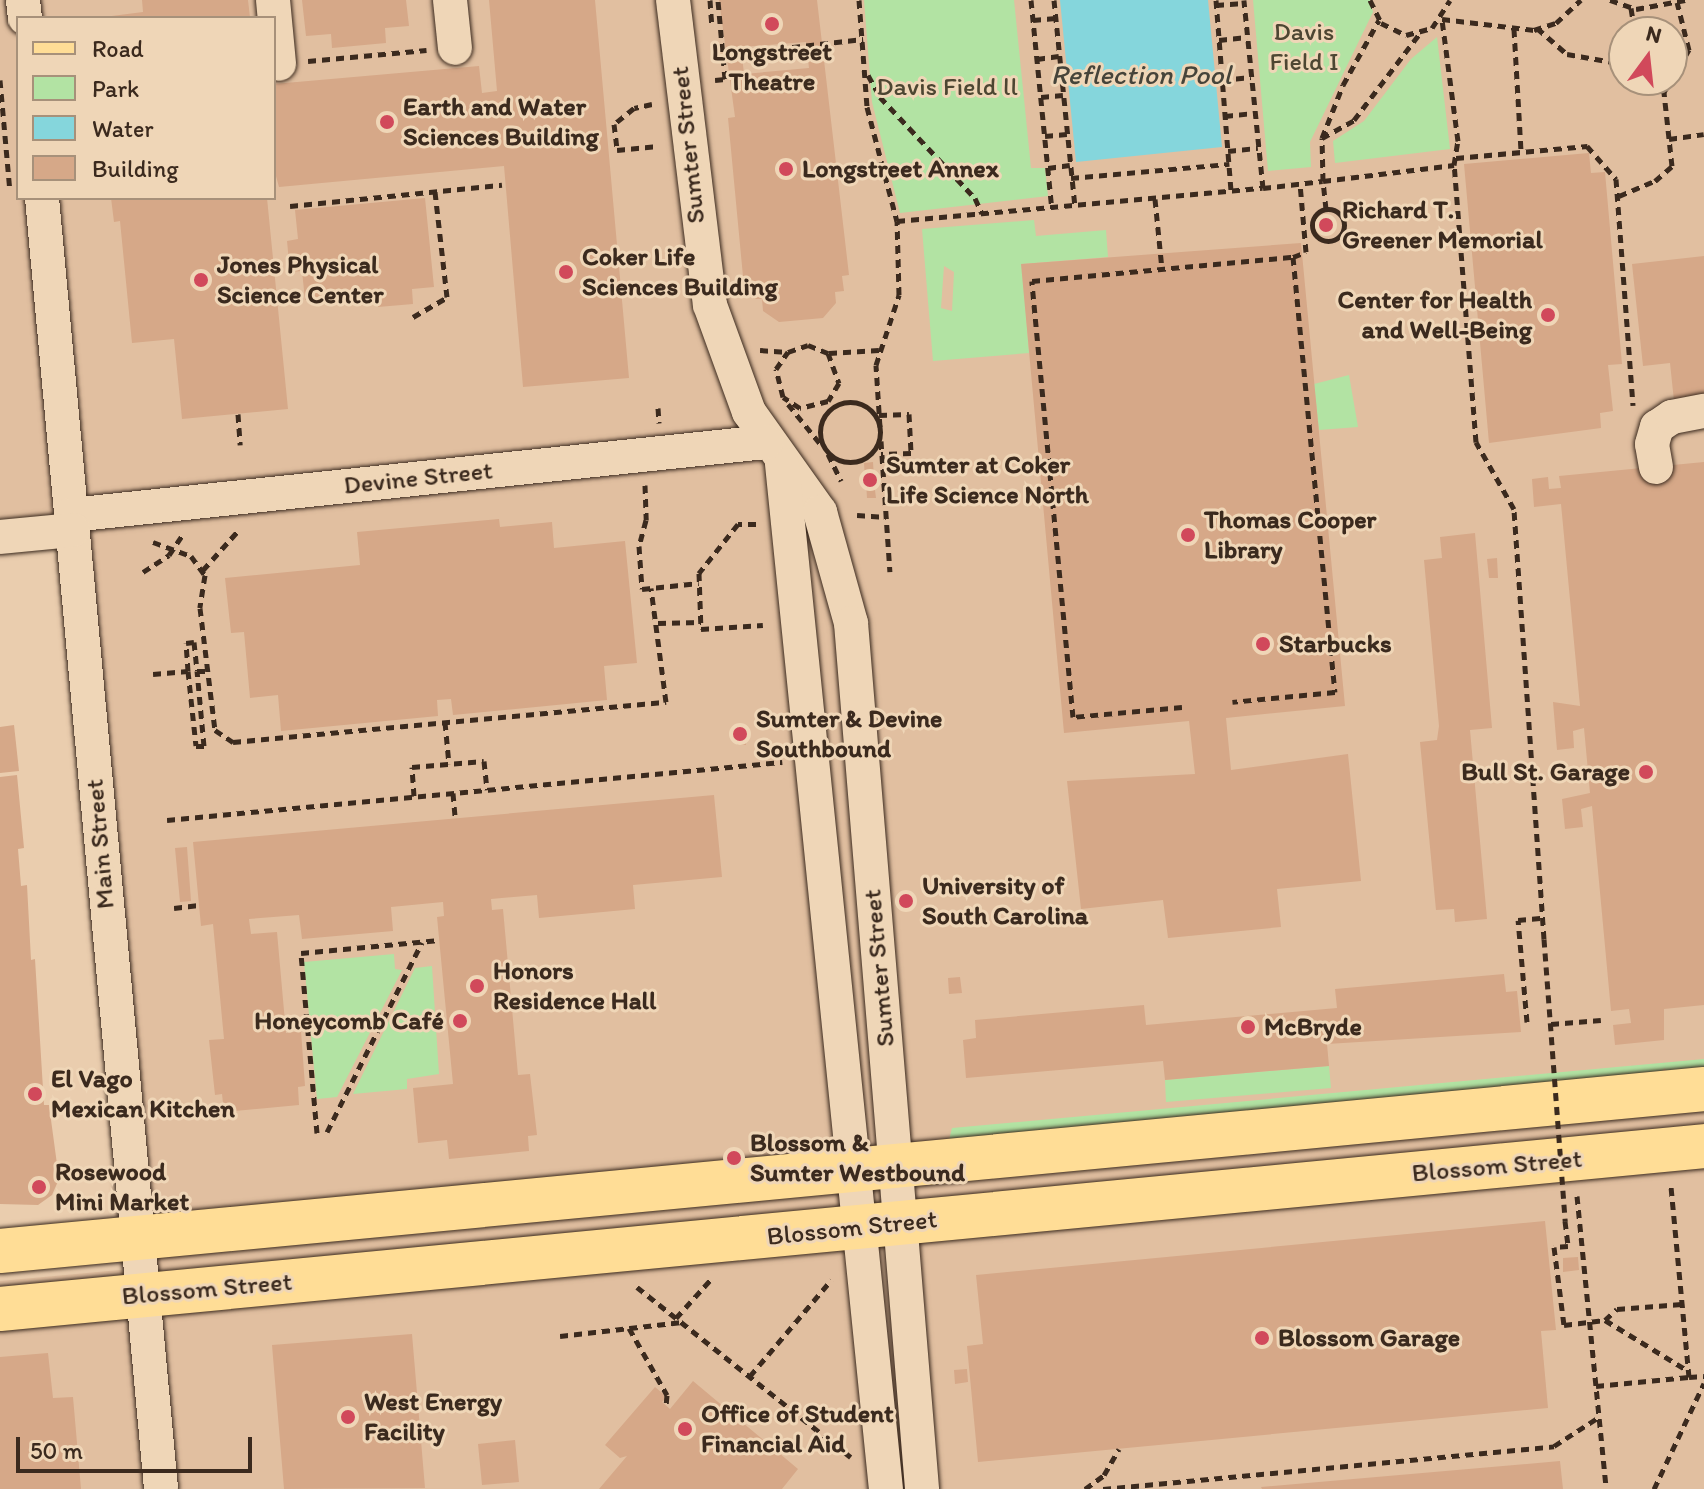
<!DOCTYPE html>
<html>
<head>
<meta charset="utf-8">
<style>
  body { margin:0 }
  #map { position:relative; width:1704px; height:1489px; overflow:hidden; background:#eacdae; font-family:Itim,sans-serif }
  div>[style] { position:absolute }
  .built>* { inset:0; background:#e1bfa0 }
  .green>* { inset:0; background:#b2e3a3 }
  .water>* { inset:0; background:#85d6dc }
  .building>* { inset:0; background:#d6a888 }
  .path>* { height:5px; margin-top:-2.5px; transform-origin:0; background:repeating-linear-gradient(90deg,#3b2a1e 0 8px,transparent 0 14px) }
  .path>.ring { margin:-2.5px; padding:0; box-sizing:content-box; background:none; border:5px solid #3b2a1e; border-radius:50% }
  .roads { filter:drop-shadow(0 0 2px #3b2a1e) drop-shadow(0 0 2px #3b2a1e) }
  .minor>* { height:34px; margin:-17px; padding:0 17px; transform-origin:17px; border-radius:17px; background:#efd6b7 }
  .major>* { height:44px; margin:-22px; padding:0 22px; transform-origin:22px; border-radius:22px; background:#ffdd96 }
  .path-bridge>* { height:5px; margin-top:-2.5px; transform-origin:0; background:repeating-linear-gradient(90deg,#3b2a1e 0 8px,transparent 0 14px) }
  .dots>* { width:22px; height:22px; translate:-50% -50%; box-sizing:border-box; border:4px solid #efd6b7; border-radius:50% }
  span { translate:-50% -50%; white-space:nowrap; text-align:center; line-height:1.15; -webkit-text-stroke:6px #efd6b7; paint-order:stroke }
  .park-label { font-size:26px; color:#4d4632 }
  .poi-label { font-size:26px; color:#3b2a1e; font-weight:700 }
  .left { translate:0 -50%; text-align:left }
  .right { translate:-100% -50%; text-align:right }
  .street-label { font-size:26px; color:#3b2a1e }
  .water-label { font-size:28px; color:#46443a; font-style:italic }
  .legend { position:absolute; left:16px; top:16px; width:260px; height:184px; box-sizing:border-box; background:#efd6b7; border:2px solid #a7917a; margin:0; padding:10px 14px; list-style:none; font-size:24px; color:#3b2a1e }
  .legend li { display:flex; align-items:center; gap:16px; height:40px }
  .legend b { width:40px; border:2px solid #a7917a }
  .north { position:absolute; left:1608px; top:16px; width:80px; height:80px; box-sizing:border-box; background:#efd6b7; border:2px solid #a7917a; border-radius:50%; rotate:15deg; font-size:22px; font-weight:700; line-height:32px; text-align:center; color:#3b2a1e }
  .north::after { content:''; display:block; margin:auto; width:28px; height:36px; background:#d1495b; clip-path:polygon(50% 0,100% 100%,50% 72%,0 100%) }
  .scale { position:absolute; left:16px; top:1437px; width:236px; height:36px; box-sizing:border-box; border:4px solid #3b2a1e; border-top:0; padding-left:10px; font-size:24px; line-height:28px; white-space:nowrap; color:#3b2a1e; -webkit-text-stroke:6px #efd6b7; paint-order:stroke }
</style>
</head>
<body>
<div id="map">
  <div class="built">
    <div style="clip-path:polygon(evenodd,0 0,1704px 0,1704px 1489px,0 1489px,0 1281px,141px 1268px,74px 529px,0 535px,0 0,18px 18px,274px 18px,274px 198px,18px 198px,18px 18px,0 0,1624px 32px,1672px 32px,1672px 80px,1624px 80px,1624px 32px)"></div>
  </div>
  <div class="green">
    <div style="clip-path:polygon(864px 0,1014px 0,1031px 168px,1045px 168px,1048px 196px,900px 213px,872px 102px)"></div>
    <div style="clip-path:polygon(1253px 0,1370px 0,1373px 12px,1310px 142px,1311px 167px,1268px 171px)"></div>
    <div style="clip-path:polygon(1437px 37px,1450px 149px,1335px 163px,1333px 141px,1364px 121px,1411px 59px)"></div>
    <div style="clip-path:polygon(evenodd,1034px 220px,1036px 236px,1106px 230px,1108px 257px,1022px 264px,1029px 353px,933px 361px,922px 229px,1034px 220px,944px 266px,954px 272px,952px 311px,941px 308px,944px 266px)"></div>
    <div style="clip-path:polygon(1349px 375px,1358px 427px,1319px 430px,1314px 384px)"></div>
    <div style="clip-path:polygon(394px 954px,395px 969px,402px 970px,337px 1097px,317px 1099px,304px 962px)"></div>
    <div style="clip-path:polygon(432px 966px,439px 1074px,407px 1079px,407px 1089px,353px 1094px,415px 968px)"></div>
    <div style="clip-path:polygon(1704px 1059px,1704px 1070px,1666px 1073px,1665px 1068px,1659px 1074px,949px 1140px,952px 1128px)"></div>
    <div style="clip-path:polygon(1329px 1066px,1331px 1088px,1166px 1102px,1165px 1080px)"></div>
  </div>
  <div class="water">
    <div style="clip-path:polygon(1060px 0,1208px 0,1222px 147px,1076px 162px)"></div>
  </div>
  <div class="building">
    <div style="clip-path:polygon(142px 0,248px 0,250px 18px,96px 18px,143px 12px)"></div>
    <div style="clip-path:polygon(302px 0,406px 0,409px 26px,385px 28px,386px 43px,332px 48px,331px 34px,306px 36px)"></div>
    <div style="clip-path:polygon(489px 0,595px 0,629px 378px,523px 387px,504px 166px,279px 187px,274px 169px,274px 84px,479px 66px,482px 93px,497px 91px)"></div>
    <div style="clip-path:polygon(evenodd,719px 0,817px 0,849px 275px,842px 276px,844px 291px,835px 292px,836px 303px,823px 318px,779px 322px,763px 311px,762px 299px,753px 299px,751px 287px,744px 287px,728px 118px,735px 117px,719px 0,806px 42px,809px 68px,744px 74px,741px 47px,806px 42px)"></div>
    <div style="clip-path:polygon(1589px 153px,1591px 173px,1605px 172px,1622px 364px,1608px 365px,1613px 411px,1600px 413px,1601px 428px,1489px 443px,1464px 164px)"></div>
    <div style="clip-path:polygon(111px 198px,267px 198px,288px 409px,182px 419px,174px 339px,132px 343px,120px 221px,114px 222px)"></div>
    <div style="clip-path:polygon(425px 198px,434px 287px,412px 289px,413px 304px,378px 307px,377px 293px,305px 300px,302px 271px,290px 272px,287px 241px,298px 239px,295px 210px)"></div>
    <div style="clip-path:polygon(1301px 243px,1345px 706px,1226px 718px,1231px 770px,1348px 754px,1361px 881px,1277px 889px,1281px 927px,1168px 938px,1163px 900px,1081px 909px,1067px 781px,1195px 774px,1189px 721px,1064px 733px,1021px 264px)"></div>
    <div style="clip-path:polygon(1704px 256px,1704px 398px,1674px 401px,1670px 363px,1643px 366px,1632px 264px)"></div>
    <div style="clip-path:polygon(873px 462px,874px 477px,865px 478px,864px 463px)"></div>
    <div style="clip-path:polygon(1704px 462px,1704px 1005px,1664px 1009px,1664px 1040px,1615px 1045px,1613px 1025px,1631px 1023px,1629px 1009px,1611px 1011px,1592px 806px,1581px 809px,1583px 827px,1565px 829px,1562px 799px,1590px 793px,1584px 728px,1573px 731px,1574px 748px,1557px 750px,1553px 702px,1580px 706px,1561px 504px,1534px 507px,1532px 479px,1548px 477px,1549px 489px,1561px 488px,1559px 476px)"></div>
    <div style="clip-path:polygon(874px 482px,876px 498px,867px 498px,866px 483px)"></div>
    <div style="clip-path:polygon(499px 519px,500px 527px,552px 522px,554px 548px,625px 541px,637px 663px,604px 666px,607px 700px,453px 715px,451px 699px,437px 700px,438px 716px,281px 731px,278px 695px,250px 698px,244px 632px,231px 633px,225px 578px,360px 565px,357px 532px)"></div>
    <div style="clip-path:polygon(1475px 533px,1492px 728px,1470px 730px,1487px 919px,1455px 922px,1454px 909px,1436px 910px,1420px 742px,1437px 740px,1439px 726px,1424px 560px,1442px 558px,1440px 537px)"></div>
    <div style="clip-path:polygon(1497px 558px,1498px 578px,1489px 578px,1487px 559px)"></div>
    <div style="clip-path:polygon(14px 725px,19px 771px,0 773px,0 727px)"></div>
    <div style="clip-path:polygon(745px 725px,746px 745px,737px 745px,735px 726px)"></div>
    <div style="clip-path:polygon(17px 775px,24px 848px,18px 849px,21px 886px,27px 885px,31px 960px,35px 959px,44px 1105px,49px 1105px,59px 1179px,52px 1195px,38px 1205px,0 1204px,0 777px)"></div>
    <div style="clip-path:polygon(714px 795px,722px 877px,633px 885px,635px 909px,539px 918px,537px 895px,491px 899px,492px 910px,503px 909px,518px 1075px,530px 1074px,537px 1135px,528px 1136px,529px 1151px,449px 1159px,447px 1140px,418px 1143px,413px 1088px,453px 1084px,437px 917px,444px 916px,443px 902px,391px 907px,393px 931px,302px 939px,299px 915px,249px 919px,251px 934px,277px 932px,286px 1033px,301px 1031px,305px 1086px,298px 1087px,299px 1105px,224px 1112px,222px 1094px,215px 1095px,209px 1040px,224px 1039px,213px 924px,201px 926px,193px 842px)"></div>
    <div style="clip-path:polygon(187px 847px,191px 901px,180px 902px,175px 848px)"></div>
    <div style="clip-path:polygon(1504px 974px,1506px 992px,1517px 991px,1521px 1032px,1327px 1044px,1329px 1066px,1165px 1080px,1163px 1061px,966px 1078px,963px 1040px,976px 1038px,975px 1020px,1144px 1005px,1146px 1025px,1337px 1008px,1335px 989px)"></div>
    <div style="clip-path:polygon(960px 977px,962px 993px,949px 994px,948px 978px)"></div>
    <div style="clip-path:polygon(1545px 1221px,1556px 1330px,1541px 1331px,1548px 1408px,978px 1462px,967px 1346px,983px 1344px,976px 1275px)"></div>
    <div style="clip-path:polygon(1578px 1257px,1579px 1270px,1563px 1272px,1563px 1258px)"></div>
    <div style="clip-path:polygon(412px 1334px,425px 1488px,284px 1489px,272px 1345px)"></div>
    <div style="clip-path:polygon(48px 1353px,53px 1398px,73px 1397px,81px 1489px,0 1489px,0 1357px)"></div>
    <div style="clip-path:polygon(967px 1369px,968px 1382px,955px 1384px,954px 1370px)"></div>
    <div style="clip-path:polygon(693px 1381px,798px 1469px,782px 1489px,599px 1489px,627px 1456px,620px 1458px,605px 1445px,655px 1387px,667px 1397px,662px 1402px,670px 1409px)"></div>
    <div style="clip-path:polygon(515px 1440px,519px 1482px,482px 1485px,478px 1444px)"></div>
    <div style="clip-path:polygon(1560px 1461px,1563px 1489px,1262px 1489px,1261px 1487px)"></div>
  </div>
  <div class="path">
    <div style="left:710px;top:0;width:27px;rotate:86deg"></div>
    <div style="left:859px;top:0;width:107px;rotate:85.7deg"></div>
    <div style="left:867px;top:107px;width:118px;rotate:75.3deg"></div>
    <div style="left:1031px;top:0;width:210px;rotate:84.3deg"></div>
    <div style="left:1054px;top:0;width:208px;rotate:84.2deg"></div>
    <div style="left:1216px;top:0;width:192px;rotate:85.5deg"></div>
    <div style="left:1370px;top:0;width:25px;rotate:64deg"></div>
    <div style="left:1381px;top:23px;width:28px;rotate:26deg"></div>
    <div style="left:1406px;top:35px;width:27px;rotate:-15deg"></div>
    <div style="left:1432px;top:28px;width:33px;rotate:-57deg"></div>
    <div style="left:1610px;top:0;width:28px;rotate:19deg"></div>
    <div style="left:1636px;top:9px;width:50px;rotate:-10.4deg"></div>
    <div style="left:1216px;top:5px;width:28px;rotate:-4deg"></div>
    <div style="left:1631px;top:8px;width:24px;rotate:81deg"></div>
    <div style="left:1033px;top:20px;width:23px;rotate:-5deg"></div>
    <div style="left:1537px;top:28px;width:40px;rotate:41deg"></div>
    <div style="left:1567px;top:54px;width:58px;rotate:10deg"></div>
    <div style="left:1514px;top:29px;width:123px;rotate:86.7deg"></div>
    <div style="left:1219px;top:40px;width:28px;rotate:-6deg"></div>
    <div style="left:723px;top:55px;width:141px;rotate:-6.5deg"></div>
    <div style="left:1037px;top:59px;width:22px;rotate:-8deg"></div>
    <div style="left:308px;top:61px;width:119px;rotate:-5.3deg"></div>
    <div style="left:1615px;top:62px;width:12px;rotate:-42deg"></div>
    <div style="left:868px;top:75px;width:25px;rotate:61deg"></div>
    <div style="left:880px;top:97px;width:139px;rotate:46.8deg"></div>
    <div style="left:975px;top:198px;width:17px;rotate:66deg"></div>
    <div style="left:1672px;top:79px;width:34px;rotate:-60deg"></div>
    <div style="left:1689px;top:50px;width:49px;rotate:-104deg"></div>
    <div style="left:0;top:80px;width:111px;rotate:84.9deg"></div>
    <div style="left:715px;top:80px;width:10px;rotate:-6deg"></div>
    <div style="left:725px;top:79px;width:79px;rotate:-95.1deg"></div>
    <div style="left:1222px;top:80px;width:29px;rotate:-6deg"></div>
    <div style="left:1649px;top:80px;width:19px;rotate:39deg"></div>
    <div style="left:1041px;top:97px;width:22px;rotate:-5deg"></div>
    <div style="left:652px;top:104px;width:18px;rotate:167deg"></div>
    <div style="left:634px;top:108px;width:26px;rotate:141deg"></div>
    <div style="left:614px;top:124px;width:26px;rotate:83deg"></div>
    <div style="left:617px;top:150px;width:41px;rotate:-5.6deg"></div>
    <div style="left:1225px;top:116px;width:30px;rotate:-6deg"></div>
    <div style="left:1045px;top:136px;width:22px;rotate:-5deg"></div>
    <div style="left:1322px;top:138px;width:37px;rotate:-29deg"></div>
    <div style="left:1354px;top:120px;width:109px;rotate:-52.8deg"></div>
    <div style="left:1669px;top:139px;width:35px;rotate:-8deg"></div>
    <div style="left:1228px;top:151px;width:30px;rotate:-6deg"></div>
    <div style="left:1456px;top:158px;width:132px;rotate:-5.2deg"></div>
    <div style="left:1587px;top:146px;width:44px;rotate:48.7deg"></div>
    <div style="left:1616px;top:179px;width:227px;rotate:85.7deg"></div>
    <div style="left:1048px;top:168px;width:22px;rotate:-8deg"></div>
    <div style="left:1071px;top:178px;width:159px;rotate:-5.1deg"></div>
    <div style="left:1263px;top:188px;width:60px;rotate:-6.7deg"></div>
    <div style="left:1323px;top:181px;width:43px;rotate:-91.3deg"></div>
    <div style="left:1322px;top:138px;width:57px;rotate:-68.4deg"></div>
    <div style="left:1343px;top:85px;width:74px;rotate:-61deg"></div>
    <div style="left:1619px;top:196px;width:39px;rotate:-23deg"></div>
    <div style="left:1655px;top:181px;width:23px;rotate:-41deg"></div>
    <div style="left:1672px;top:166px;width:74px;rotate:-96.2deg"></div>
    <div style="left:1664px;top:92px;width:14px;rotate:-60deg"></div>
    <div style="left:1155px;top:199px;width:70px;rotate:84.3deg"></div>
    <div style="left:290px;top:206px;width:213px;rotate:-5.7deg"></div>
    <div style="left:1326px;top:209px;width:28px;rotate:-96deg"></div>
    <div style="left:1323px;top:181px;width:132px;rotate:-7deg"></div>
    <div class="ring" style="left:1312px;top:209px;width:27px;height:27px"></div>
    <div style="left:1293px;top:257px;width:14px;rotate:-21deg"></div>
    <div style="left:1306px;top:252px;width:68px;rotate:-95deg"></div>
    <div style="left:413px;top:317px;width:39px;rotate:-30deg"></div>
    <div style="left:447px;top:297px;width:107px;rotate:-96.5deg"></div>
    <div style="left:760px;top:350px;width:28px;rotate:4deg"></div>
    <div style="left:788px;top:352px;width:21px;rotate:-19deg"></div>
    <div style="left:808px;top:345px;width:22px;rotate:22deg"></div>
    <div style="left:828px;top:353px;width:32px;rotate:70deg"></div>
    <div style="left:839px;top:383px;width:21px;rotate:121deg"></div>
    <div style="left:828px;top:401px;width:29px;rotate:166deg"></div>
    <div style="left:800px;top:408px;width:20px;rotate:-147deg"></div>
    <div style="left:783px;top:397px;width:29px;rotate:-104deg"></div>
    <div style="left:776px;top:369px;width:21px;rotate:-55deg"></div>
    <div style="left:829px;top:353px;width:50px;rotate:-3.4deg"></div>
    <div class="ring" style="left:820px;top:402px;width:55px;height:55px"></div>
    <div style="left:788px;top:404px;width:54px;rotate:51deg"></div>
    <div style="left:658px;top:408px;width:15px;rotate:86deg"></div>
    <div style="left:238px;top:414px;width:31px;rotate:86deg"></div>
    <div style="left:879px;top:415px;width:30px;rotate:-2deg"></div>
    <div style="left:909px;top:414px;width:39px;rotate:87deg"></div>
    <div style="left:911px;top:453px;width:30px;rotate:178deg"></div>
    <div style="left:880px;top:427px;width:62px;rotate:-93.7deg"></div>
    <div style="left:876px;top:365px;width:74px;rotate:-71.8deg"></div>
    <div style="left:899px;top:295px;width:74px;rotate:-91.5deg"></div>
    <div style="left:897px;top:221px;width:367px;rotate:-5.2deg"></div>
    <div style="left:1263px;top:188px;width:189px;rotate:-95.8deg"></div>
    <div style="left:881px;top:441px;width:131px;rotate:86.1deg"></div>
    <div style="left:828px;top:454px;width:30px;rotate:64deg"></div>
    <div style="left:645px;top:485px;width:35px;rotate:88deg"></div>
    <div style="left:646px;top:520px;width:27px;rotate:105deg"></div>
    <div style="left:639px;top:546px;width:43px;rotate:86deg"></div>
    <div style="left:642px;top:589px;width:57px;rotate:-6deg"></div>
    <div style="left:857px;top:515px;width:29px;rotate:4deg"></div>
    <div style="left:756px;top:524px;width:18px;rotate:180deg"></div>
    <div style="left:738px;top:524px;width:63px;rotate:128.5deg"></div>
    <div style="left:699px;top:573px;width:56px;rotate:88deg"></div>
    <div style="left:701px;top:629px;width:62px;rotate:-3.7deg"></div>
    <div style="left:153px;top:542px;width:40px;rotate:20.2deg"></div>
    <div style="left:191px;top:556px;width:24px;rotate:54deg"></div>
    <div style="left:205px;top:575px;width:33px;rotate:99deg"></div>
    <div style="left:200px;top:608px;width:123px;rotate:83deg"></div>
    <div style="left:215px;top:730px;width:22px;rotate:34deg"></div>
    <div style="left:233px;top:742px;width:435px;rotate:-5.3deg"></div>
    <div style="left:666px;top:702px;width:115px;rotate:-97.5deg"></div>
    <div style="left:203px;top:570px;width:51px;rotate:-48.2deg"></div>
    <div style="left:143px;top:572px;width:31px;rotate:-33deg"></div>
    <div style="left:169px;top:555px;width:23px;rotate:-56deg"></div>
    <div style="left:658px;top:623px;width:43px;rotate:-1.3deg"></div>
    <div style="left:188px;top:671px;width:28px;rotate:-94deg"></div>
    <div style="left:186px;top:643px;width:8px;rotate:-7deg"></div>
    <div style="left:194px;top:642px;width:29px;rotate:84deg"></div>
    <div style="left:153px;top:674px;width:35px;rotate:-5deg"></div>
    <div style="left:188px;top:671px;width:75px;rotate:83.9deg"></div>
    <div style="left:196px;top:746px;width:8px"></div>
    <div style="left:204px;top:746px;width:75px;rotate:-95.3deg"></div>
    <div style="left:197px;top:671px;width:10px"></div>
    <div style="left:1182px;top:707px;width:109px;rotate:174.8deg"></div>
    <div style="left:1073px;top:717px;width:438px;rotate:-95.4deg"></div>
    <div style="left:1032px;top:281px;width:262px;rotate:-5.3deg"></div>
    <div style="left:1293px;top:257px;width:437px;rotate:84.5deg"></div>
    <div style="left:1335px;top:692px;width:103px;rotate:174.5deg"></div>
    <div style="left:445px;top:722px;width:42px;rotate:84.6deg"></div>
    <div style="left:453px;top:793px;width:25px;rotate:85deg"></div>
    <div style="left:414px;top:796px;width:29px;rotate:-94deg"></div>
    <div style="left:412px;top:767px;width:72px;rotate:-4.8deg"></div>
    <div style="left:484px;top:761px;width:29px;rotate:84deg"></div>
    <div style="left:167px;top:820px;width:618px;rotate:-5.39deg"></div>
    <div style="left:174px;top:908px;width:25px;rotate:-7deg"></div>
    <div style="left:1544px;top:939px;width:431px;rotate:-94deg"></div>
    <div style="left:1514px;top:509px;width:77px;rotate:-119.6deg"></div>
    <div style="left:1476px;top:442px;width:278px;rotate:-94.5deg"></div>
    <div style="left:1454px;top:165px;width:24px;rotate:-81deg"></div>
    <div style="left:1458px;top:141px;width:123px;rotate:-97.5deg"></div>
    <div style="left:1442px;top:19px;width:93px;rotate:6.8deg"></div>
    <div style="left:1534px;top:30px;width:23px;rotate:-18deg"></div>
    <div style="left:1556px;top:23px;width:34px;rotate:-43deg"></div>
    <div style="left:1527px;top:1022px;width:102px;rotate:-95deg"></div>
    <div style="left:1518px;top:920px;width:25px;rotate:-5deg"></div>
    <div style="left:1551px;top:1024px;width:50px;rotate:-4.6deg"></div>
    <div style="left:327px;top:1132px;width:212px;rotate:-63.4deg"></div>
    <div style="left:317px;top:1133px;width:181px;rotate:-95.1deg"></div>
    <div style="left:301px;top:953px;width:139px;rotate:-5.4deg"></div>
    <div style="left:1577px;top:1196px;width:294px;rotate:84.3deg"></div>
    <div style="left:1565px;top:1221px;width:25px;rotate:83deg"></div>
    <div style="left:1568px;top:1246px;width:14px;rotate:176deg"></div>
    <div style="left:1554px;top:1247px;width:79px;rotate:82.7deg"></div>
    <div style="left:1564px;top:1325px;width:41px;rotate:-7deg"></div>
    <div style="left:1605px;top:1320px;width:96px;rotate:31.4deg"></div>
    <div style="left:637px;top:1287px;width:273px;rotate:38.5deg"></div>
    <div style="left:676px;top:1318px;width:55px;rotate:-47.9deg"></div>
    <div style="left:1605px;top:1320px;width:16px;rotate:-43deg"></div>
    <div style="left:1617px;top:1309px;width:65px;rotate:-4.4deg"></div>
    <div style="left:629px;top:1328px;width:77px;rotate:60.4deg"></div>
    <div style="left:667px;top:1395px;width:11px;rotate:95deg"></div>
    <div style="left:560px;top:1336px;width:123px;rotate:-6.5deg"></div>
    <div style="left:750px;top:1376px;width:126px;rotate:-49.8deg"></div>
    <div style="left:1689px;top:1377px;width:15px;rotate:-4deg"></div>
    <div style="left:1596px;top:1386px;width:93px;rotate:-5.5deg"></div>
    <div style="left:1689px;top:1377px;width:193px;rotate:-95.4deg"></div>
    <div style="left:1085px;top:1489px;width:24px;rotate:-36deg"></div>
    <div style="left:1104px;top:1475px;width:30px;rotate:-60deg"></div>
    <div style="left:1103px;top:1489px;width:453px;rotate:-5.4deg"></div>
    <div style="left:1554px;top:1446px;width:54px;rotate:-32.8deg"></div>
    <div style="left:1654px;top:1489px;width:117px;rotate:-64.7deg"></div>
  </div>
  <div class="roads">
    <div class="minor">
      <div style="left:23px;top:0;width:18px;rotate:84deg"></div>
      <div style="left:273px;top:0;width:64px;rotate:84.6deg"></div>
      <div style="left:450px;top:0;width:48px;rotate:84.1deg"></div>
      <div style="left:673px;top:0;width:307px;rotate:83.1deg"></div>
      <div style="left:710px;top:305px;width:114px;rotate:70deg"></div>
      <div style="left:749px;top:412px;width:123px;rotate:54.6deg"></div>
      <div style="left:820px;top:512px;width:115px;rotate:74.4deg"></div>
      <div style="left:851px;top:623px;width:869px;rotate:85.31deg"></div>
      <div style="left:42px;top:198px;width:1296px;rotate:84.73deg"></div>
      <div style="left:782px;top:464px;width:1030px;rotate:84.21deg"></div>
      <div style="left:1656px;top:467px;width:23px;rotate:-100deg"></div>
      <div style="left:1652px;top:444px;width:18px;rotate:-74deg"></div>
      <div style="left:1657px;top:427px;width:18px;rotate:-34deg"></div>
      <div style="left:1672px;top:417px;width:33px;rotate:-11deg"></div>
      <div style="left:71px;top:515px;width:699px;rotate:-6deg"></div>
      <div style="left:0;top:537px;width:73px;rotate:-5.5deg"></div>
    </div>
    <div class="major">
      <div style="left:0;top:1251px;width:1712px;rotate:-5.43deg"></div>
      <div style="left:0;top:1309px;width:1712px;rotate:-5.46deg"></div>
    </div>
  </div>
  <div class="path-bridge">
    <div style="left:1544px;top:939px;width:283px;rotate:85.7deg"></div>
  </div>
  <div class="dots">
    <div style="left:772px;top:24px;background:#d1495b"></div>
    <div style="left:387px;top:122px;background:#d1495b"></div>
    <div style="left:786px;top:169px;background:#d1495b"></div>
    <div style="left:1326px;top:225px;background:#d1495b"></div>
    <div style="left:566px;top:272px;background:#d1495b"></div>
    <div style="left:201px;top:280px;background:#d1495b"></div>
    <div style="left:1548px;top:315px;background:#d1495b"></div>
    <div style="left:870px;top:480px;background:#d1495b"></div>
    <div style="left:1188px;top:535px;background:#d1495b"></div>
    <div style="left:1263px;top:644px;background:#d1495b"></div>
    <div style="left:740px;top:734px;background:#d1495b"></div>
    <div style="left:1646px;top:772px;background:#d1495b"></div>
    <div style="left:906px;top:901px;background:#d1495b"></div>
    <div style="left:477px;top:986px;background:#d1495b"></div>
    <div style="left:460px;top:1021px;background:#d1495b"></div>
    <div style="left:1248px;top:1027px;background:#d1495b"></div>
    <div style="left:35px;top:1094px;background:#d1495b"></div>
    <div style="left:734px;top:1158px;background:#d1495b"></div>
    <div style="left:39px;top:1187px;background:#d1495b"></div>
    <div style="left:1262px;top:1338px;background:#d1495b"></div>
    <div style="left:348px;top:1417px;background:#d1495b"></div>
    <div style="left:685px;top:1429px;background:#d1495b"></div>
  </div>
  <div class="park-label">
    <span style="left:1304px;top:47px">Davis<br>Field I</span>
    <span style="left:947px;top:87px">Davis Field ll</span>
  </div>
  <div class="poi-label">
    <span style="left:772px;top:67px">Longstreet<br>Theatre</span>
    <span class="left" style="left:403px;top:122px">Earth and Water<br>Sciences Building</span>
    <span class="left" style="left:802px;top:169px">Longstreet Annex</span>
    <span class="left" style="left:1342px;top:225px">Richard T.<br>Greener Memorial</span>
    <span class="left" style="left:582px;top:272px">Coker Life<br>Sciences Building</span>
    <span class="left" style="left:217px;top:280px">Jones Physical<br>Science Center</span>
    <span class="right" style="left:1532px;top:315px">Center for Health<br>and Well-Being</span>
    <span class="left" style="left:886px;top:480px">Sumter at Coker<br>Life Science North</span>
    <span class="left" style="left:1204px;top:535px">Thomas Cooper<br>Library</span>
    <span class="left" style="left:1279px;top:644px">Starbucks</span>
    <span class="left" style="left:756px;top:734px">Sumter &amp; Devine<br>Southbound</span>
    <span class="right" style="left:1630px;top:772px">Bull St. Garage</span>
    <span class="left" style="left:922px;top:901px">University of<br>South Carolina</span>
    <span class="left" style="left:493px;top:986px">Honors<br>Residence Hall</span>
    <span class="right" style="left:444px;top:1021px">Honeycomb Café</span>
    <span class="left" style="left:1264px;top:1027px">McBryde</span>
    <span class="left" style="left:51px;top:1094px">El Vago<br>Mexican Kitchen</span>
    <span class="left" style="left:750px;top:1158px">Blossom &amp;<br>Sumter Westbound</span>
    <span class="left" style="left:55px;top:1187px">Rosewood<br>Mini Market</span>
    <span class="left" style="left:1278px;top:1338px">Blossom Garage</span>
    <span class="left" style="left:364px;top:1417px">West Energy<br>Facility</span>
    <span class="left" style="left:701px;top:1429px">Office of Student<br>Financial Aid</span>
  </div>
  <div class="street-label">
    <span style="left:688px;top:145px;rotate:-96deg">Sumter Street</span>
    <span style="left:418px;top:478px;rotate:-6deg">Devine Street</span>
    <span style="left:100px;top:844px;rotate:-95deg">Main Street</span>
    <span style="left:879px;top:968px;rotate:-95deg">Sumter Street</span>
    <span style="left:1497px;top:1166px;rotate:-5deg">Blossom Street</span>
    <span style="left:852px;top:1228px;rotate:-6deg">Blossom Street</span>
    <span style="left:207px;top:1289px;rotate:-5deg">Blossom Street</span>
  </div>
  <div class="water-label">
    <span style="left:1141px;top:74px">Reflection Pool</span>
  </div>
  <ul class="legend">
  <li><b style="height:10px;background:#ffdd96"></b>Road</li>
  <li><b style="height:22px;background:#b2e3a3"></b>Park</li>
  <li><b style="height:22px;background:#85d6dc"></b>Water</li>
  <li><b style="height:22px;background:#d6a888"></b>Building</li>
  </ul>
  <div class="north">N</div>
  <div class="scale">50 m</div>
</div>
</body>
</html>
